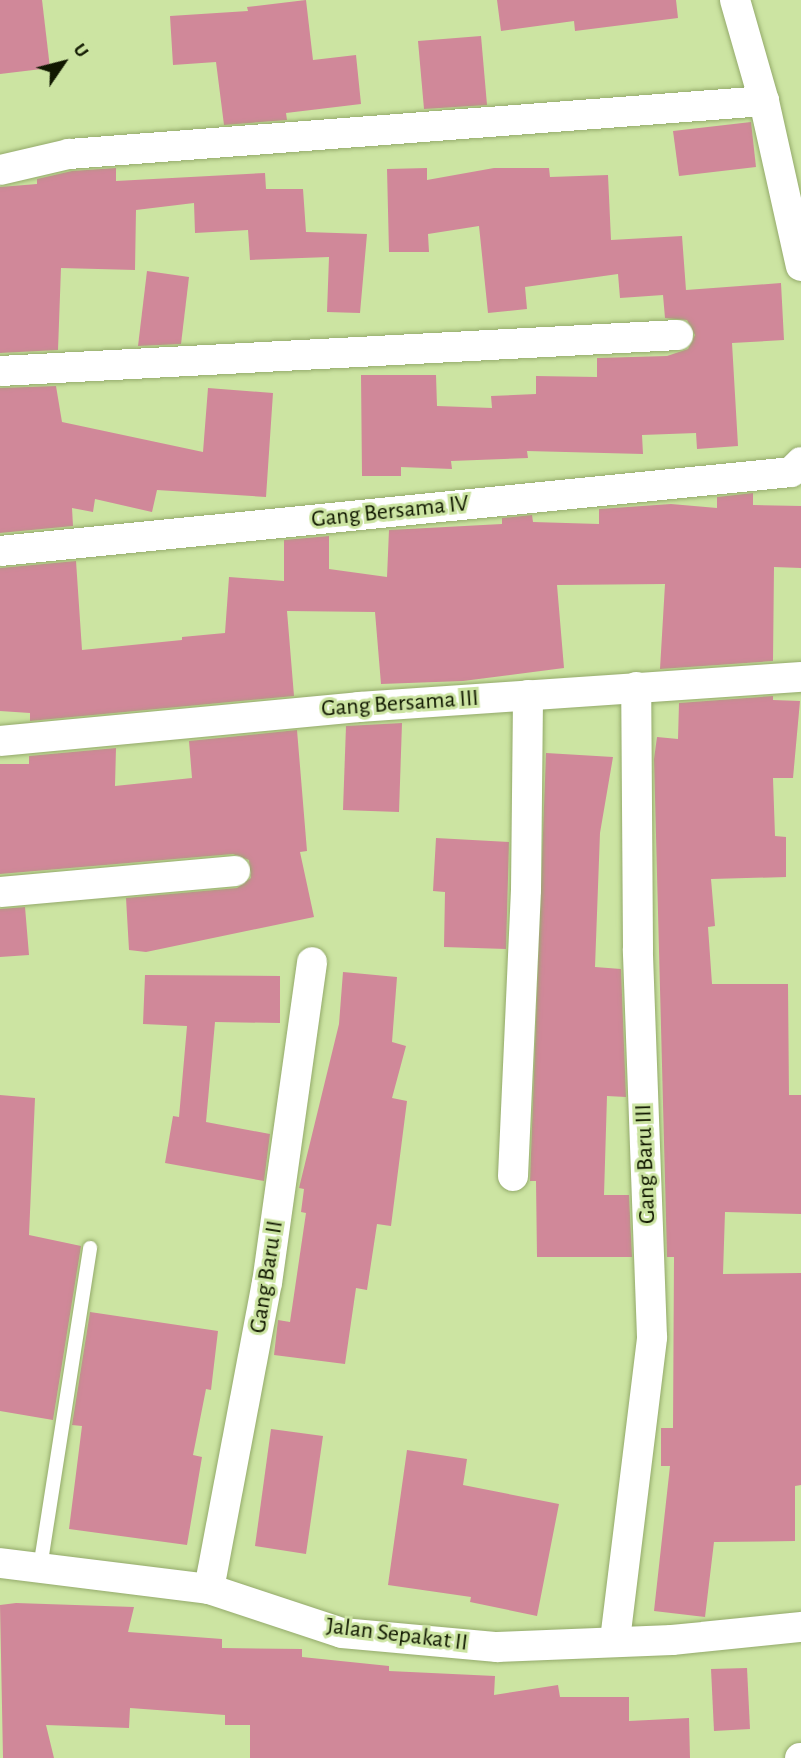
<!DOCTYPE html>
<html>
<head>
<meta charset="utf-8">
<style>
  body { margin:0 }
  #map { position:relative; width:801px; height:1758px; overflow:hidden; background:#cce4a2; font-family:"Alegreya Sans",sans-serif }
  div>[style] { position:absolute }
  .building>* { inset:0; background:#d08899 }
  .roads { filter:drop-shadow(0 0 2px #94aa6b) drop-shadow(0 0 2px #94aa6b) }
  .lane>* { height:14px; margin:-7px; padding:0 7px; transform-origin:7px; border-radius:7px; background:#fff }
  .street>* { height:30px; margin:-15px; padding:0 15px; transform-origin:15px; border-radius:15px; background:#fff }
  span { translate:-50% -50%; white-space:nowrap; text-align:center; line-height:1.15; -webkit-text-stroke:6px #cce4a2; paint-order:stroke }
  .street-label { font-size:24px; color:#111801 }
  .north { position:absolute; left:28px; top:28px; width:70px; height:70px; -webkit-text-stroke:5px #cce4a2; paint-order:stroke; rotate:55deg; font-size:19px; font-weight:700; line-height:28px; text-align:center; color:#111801 }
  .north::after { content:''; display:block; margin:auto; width:24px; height:32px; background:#111801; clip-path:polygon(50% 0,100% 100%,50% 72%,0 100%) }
</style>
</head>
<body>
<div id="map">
  <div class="building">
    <div style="clip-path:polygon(0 0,42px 0,50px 68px,0 74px)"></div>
    <div style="clip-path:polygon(306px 0,313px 60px,356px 55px,361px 104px,286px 113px,287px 120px,224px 125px,216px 62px,173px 65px,170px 16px,248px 11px,247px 7px)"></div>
    <div style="clip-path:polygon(497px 0,676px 0,678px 18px,575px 31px,574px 21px,501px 31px)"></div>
    <div style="clip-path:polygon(481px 36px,487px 105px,424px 109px,418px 41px)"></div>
    <div style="clip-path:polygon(751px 122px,756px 167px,679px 176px,673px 131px)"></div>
    <div style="clip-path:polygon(116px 168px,116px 181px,265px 173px,266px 189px,303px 189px,306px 232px,367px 234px,360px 313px,327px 312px,329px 257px,250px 260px,248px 230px,195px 233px,194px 203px,136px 210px,135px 270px,61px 268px,58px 350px,0 353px,0 187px,37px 184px,37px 179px,72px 171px)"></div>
    <div style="clip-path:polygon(427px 168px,427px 180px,494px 168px,549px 168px,550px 177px,608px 175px,611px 240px,682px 236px,686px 290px,781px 283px,784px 340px,732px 343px,738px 446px,697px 449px,696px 433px,642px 435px,643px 454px,527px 451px,528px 458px,451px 461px,452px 469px,401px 467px,401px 476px,362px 476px,361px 375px,436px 375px,437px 406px,492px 408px,491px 396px,536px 394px,536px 376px,597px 377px,597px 358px,667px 356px,688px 349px,695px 335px,687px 320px,665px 318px,663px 295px,620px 298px,618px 274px,525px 287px,527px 309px,488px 313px,479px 226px,428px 234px,429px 252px,389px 252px,387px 169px)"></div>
    <div style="clip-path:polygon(147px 271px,189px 277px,181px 344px,138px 346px)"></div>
    <div style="clip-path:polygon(56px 386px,62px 422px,203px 452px,208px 388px,273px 393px,266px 497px,157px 490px,152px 512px,95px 499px,93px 512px,72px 508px,73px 526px,0 533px,0 388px)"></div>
    <div style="clip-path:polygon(753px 493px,753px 505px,801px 506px,801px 568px,774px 567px,773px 661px,660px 669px,665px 584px,557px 585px,564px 668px,463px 681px,381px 684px,375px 612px,287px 611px,294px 696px,30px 721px,30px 713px,0 711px,0 568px,76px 561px,82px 650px,182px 640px,182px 637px,225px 633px,229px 577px,284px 581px,284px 540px,329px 536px,329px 569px,387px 577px,389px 530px,502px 524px,502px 518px,532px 515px,533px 522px,599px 524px,599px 509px,671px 504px,717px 508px,717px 497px)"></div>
    <div style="clip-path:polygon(773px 696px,773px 700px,800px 701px,793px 778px,773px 778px,775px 836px,786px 837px,786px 877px,711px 879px,715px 926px,708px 927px,712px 984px,788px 984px,789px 1095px,801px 1095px,801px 1214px,725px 1212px,723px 1274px,801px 1273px,801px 1485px,795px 1486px,795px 1541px,714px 1542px,705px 1617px,654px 1611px,670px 1466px,661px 1466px,661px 1428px,673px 1428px,674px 1257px,667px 1257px,654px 759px,657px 737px,678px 739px,679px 703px)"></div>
    <div style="clip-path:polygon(402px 723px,399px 812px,343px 810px,346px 726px)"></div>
    <div style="clip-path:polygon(297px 730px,307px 851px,300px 852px,314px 917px,146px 952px,129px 950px,126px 898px,237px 888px,251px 878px,249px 860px,233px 854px,0 874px,0 764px,29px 764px,29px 756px,116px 748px,115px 786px,192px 778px,189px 741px)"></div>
    <div style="clip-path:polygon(546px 753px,613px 757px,600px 833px,595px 967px,621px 969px,626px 1097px,607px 1096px,604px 1195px,629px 1195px,632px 1257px,537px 1257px,536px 1181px,530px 1181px)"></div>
    <div style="clip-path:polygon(436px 838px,509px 842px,506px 949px,444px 947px,445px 892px,433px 891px)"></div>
    <div style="clip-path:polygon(25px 907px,29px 955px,0 957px,0 909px)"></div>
    <div style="clip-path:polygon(343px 972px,397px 977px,392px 1042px,406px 1046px,392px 1098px,407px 1101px,391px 1226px,377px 1224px,367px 1290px,356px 1288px,345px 1364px,274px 1355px,278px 1320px,290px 1322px,306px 1213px,301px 1212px,304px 1189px,299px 1188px,339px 1024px)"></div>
    <div style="clip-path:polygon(145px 975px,280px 976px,280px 1023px,215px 1022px,206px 1122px,270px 1134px,264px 1181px,165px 1163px,173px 1116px,179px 1117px,187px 1026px,143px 1024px)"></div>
    <div style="clip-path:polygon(0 1095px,35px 1098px,29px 1235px,81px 1246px,53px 1420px,0 1411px)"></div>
    <div style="clip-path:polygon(90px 1312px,218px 1331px,211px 1390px,206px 1389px,193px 1455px,202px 1457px,187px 1545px,69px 1529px,82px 1426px,72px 1425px)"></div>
    <div style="clip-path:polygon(271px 1429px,323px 1436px,306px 1554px,255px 1546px)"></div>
    <div style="clip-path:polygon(407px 1450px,467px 1459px,463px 1485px,559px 1504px,537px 1616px,470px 1602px,471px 1597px,388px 1585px)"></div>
    <div style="clip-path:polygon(16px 1603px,134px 1607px,128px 1632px,222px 1639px,222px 1648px,302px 1649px,302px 1657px,389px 1666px,389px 1671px,495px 1676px,494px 1695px,558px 1685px,560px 1697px,629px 1697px,629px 1721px,689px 1718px,690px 1758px,250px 1758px,250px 1725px,225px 1725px,225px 1715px,130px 1708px,129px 1728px,46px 1725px,54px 1758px,3px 1758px,0 1605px)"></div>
    <div style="clip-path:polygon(747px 1668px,750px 1729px,714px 1731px,711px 1669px)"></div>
  </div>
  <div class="roads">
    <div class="lane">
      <div style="left:40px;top:1568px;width:324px;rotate:-81.1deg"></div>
    </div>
    <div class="street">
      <div style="left:735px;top:0;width:105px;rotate:74deg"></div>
      <div style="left:764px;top:101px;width:169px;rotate:77.4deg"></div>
      <div style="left:0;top:170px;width:71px;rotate:-13.1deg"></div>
      <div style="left:69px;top:154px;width:697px;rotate:-4.36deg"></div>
      <div style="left:0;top:371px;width:679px;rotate:-3.04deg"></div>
      <div style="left:0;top:551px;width:795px;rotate:-5.7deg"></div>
      <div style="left:791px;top:472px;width:14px;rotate:-45deg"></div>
      <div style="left:0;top:741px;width:361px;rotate:-5.4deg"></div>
      <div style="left:359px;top:707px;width:443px;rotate:-3.9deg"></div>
      <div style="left:0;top:892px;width:236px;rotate:-5.1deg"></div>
      <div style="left:513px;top:1176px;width:286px;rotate:-87.4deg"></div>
      <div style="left:526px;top:890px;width:195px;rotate:-89.4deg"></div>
      <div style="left:0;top:1563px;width:211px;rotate:7.1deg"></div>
      <div style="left:209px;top:1589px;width:140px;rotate:18.3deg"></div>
      <div style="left:342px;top:1633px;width:156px;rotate:5.2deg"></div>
      <div style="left:497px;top:1647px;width:175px;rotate:-2.3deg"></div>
      <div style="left:672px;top:1640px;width:130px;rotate:-5.8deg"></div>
      <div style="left:209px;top:1589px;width:311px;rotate:-79.3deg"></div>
      <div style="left:267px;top:1283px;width:324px;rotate:-82deg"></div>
      <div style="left:615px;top:1640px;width:305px;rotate:-83deg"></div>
      <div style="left:652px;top:1337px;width:388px;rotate:-92.1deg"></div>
      <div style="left:638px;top:949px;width:262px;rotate:-90.4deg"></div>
      <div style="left:800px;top:1758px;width:1px"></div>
    </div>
  </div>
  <div class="street-label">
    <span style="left:390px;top:512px;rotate:-6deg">Gang Bersama IV</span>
    <span style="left:400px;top:704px;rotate:-4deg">Gang Bersama III</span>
    <span style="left:646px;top:1164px;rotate:-92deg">Gang Baru III</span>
    <span style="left:267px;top:1277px;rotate:-81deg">Gang Baru II</span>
    <span style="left:397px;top:1635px;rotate:7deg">Jalan Sepakat II</span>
  </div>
  <div class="north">U</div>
</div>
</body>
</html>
